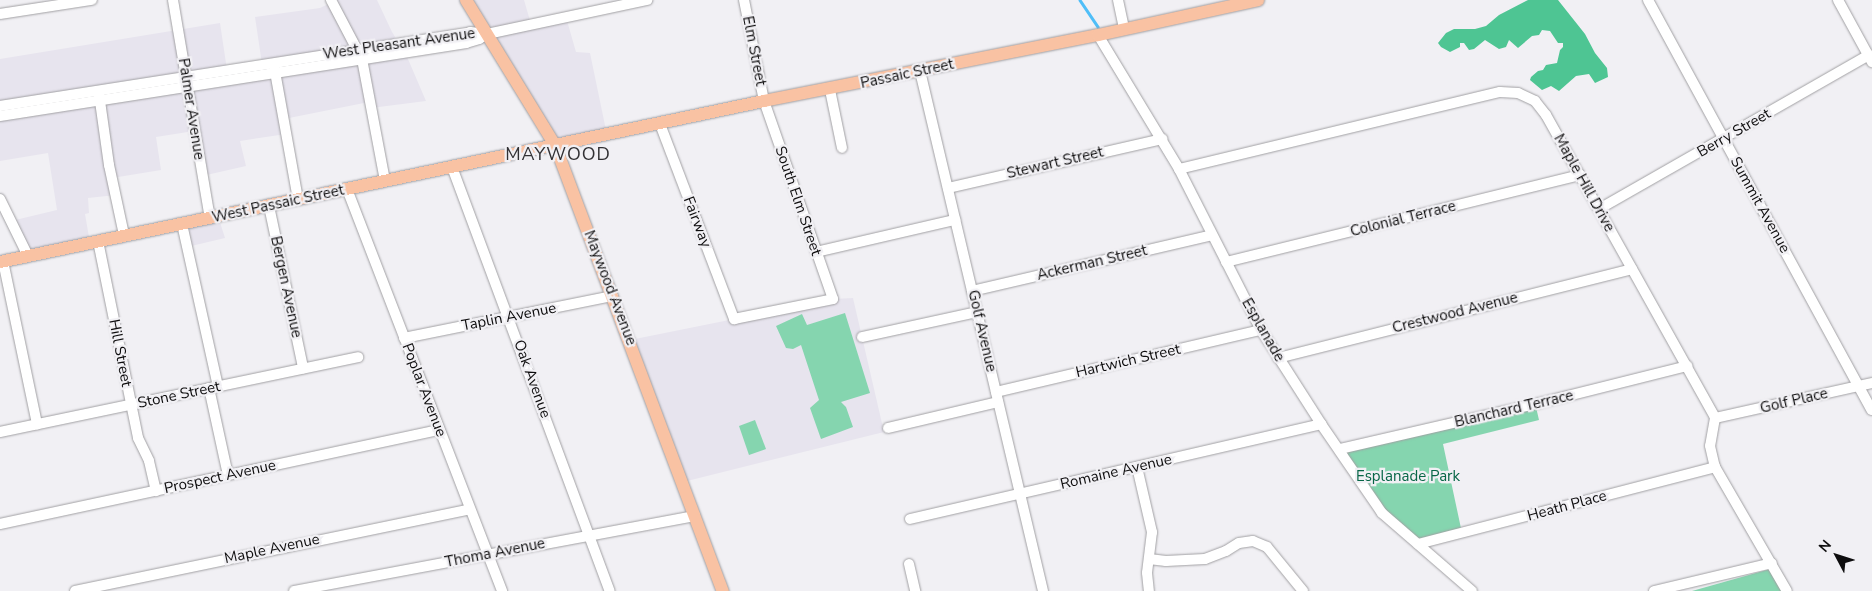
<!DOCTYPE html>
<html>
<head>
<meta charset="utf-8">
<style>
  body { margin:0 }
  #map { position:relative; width:1872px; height:591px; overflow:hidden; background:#f1f0f4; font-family:"Nunito Sans",sans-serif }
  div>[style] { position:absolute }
  .built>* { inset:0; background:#e7e4ee }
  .green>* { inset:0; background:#85d5af }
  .forest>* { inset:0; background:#4ec593 }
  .stream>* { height:2.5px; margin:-1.25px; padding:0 1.25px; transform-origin:1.25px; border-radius:1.25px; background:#4fbef8 }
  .roads { filter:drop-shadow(0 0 1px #a1a0a3) drop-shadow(0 0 1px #a1a0a3) }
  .minor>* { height:10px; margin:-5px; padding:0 5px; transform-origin:5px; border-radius:5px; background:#fff }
  .major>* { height:12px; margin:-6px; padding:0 6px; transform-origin:6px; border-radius:6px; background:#f9c2a3 }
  span { translate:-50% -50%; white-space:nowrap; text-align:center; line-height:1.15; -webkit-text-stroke:4.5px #f1f0f4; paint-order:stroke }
  .street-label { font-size:15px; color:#0e0d0e }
  .park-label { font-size:15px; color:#076646 }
  .quarter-label { font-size:18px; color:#323134; letter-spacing:1px }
  .north { position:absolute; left:1812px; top:531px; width:50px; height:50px; -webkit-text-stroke:4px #f1f0f4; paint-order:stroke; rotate:310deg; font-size:14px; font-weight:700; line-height:20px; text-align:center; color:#0e0d0e }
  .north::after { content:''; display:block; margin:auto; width:18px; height:22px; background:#0e0d0e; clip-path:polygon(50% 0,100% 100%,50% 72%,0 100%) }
</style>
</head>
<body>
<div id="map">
  <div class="built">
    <div style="clip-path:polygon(337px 0,377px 0,392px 32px,405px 52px,426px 101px,371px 108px,369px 102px,284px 119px,286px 134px,240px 141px,246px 166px,202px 176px,194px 131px,156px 137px,161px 170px,112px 178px,116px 195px,88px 198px,89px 213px,85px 214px,90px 243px,28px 256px,11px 221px,57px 210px,48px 153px,0 161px,0 59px,220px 23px,227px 70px,262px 64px,255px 17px,320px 8px)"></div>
    <div style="clip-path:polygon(466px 0,524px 0,531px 24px,566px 17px,576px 52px,590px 53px,607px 135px,555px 145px)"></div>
    <div style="clip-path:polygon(218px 216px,225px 238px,187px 247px,182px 224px)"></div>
    <div style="clip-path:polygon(853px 298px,884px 432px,683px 482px,630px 340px,833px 299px)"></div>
  </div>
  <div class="green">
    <div style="clip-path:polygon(845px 313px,870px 393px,841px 402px,846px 407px,853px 427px,821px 439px,810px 408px,819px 400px,801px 345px,793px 349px,786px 348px,776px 326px,802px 314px,807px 325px)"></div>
    <div style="clip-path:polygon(1536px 407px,1539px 420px,1443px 444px,1462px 533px,1418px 544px,1382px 513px,1340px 449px,1440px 431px)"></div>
    <div style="clip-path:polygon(755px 420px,766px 449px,749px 455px,739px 426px)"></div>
    <div style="clip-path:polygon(1770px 569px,1782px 591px,1692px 591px)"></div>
  </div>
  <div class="forest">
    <div style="clip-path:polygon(1528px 0,1558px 0,1585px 34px,1595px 53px,1607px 68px,1608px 77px,1595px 83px,1589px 74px,1576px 76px,1559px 91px,1551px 86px,1542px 90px,1530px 80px,1531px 77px,1538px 71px,1543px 70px,1546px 65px,1557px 63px,1560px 50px,1563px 47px,1563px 43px,1558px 43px,1550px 31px,1542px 30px,1539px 35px,1532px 36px,1518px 48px,1509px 40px,1506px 47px,1499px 49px,1485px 40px,1474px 49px,1469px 50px,1464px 43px,1460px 43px,1460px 47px,1450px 52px,1441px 47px,1438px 43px,1446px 33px,1454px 29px,1475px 29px,1486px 26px,1499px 15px)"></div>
  </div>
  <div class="stream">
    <div style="left:1080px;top:0;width:32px;rotate:56deg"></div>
  </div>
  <div class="roads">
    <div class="minor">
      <div style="left:173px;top:0;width:221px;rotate:80.4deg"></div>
      <div style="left:331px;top:0;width:67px;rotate:62.3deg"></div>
      <div style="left:362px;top:59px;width:124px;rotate:79.3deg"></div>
      <div style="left:1118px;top:0;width:30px;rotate:78deg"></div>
      <div style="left:1648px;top:0;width:467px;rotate:61.4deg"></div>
      <div style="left:1838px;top:0;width:71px;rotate:61.3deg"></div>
      <div style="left:0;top:14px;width:93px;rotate:-8.7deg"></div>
      <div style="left:1098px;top:35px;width:157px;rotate:58.8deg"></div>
      <div style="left:1179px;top:169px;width:181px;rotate:63deg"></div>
      <div style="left:1261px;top:330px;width:112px;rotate:57.4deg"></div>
      <div style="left:1321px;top:424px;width:108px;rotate:55.6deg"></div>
      <div style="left:1382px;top:513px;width:119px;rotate:40.9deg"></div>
      <div style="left:274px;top:66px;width:135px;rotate:79.8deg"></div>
      <div style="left:920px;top:71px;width:534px;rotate:76.69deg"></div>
      <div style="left:830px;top:90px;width:59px;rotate:78.3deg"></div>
      <div style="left:99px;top:94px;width:72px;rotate:82deg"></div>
      <div style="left:109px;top:165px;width:72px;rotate:77.9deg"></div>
      <div style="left:0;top:106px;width:476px;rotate:-8.9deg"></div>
      <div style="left:470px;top:32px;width:17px;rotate:7deg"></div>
      <div style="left:0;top:116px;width:472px;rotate:-8.9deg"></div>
      <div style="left:466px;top:43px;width:14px;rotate:-17deg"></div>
      <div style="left:479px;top:39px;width:9px;rotate:-32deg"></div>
      <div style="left:487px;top:34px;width:164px;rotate:-12deg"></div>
      <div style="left:660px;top:124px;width:209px;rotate:69.2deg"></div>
      <div style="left:734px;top:319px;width:101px;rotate:-11.4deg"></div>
      <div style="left:833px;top:299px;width:210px;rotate:-109.2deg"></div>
      <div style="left:764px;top:101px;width:103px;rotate:-101.2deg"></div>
      <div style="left:452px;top:167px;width:452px;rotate:69.6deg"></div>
      <div style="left:1179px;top:169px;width:330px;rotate:-13.5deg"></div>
      <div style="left:1500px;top:92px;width:18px;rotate:3deg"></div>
      <div style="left:1518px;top:93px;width:19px;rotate:25deg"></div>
      <div style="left:1535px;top:101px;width:18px;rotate:52deg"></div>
      <div style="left:1546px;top:115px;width:347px;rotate:60.8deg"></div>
      <div style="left:1715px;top:418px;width:28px;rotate:100deg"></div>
      <div style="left:1710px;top:446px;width:22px;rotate:77deg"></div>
      <div style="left:1715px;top:467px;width:143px;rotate:59.9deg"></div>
      <div style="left:948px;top:188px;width:220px;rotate:-12.9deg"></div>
      <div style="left:347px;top:189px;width:431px;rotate:68.9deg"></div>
      <div style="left:0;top:199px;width:64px;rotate:63.8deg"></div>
      <div style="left:269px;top:206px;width:166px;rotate:78.1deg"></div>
      <div style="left:1599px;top:209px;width:311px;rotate:-29.7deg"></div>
      <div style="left:182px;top:224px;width:166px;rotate:77.5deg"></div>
      <div style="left:98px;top:241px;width:201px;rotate:78.5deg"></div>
      <div style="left:138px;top:438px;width:25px;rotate:64deg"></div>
      <div style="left:149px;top:461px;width:31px;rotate:77deg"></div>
      <div style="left:816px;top:252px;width:143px;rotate:-13deg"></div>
      <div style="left:3px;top:261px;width:167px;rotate:78.2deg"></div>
      <div style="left:1226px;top:262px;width:365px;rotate:-13.8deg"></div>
      <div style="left:972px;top:291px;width:246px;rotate:-13.1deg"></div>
      <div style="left:862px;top:337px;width:118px;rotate:-12.3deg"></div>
      <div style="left:404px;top:338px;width:213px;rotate:-11.4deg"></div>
      <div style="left:1278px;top:358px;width:365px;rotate:-14.1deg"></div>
      <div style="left:209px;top:388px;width:89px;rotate:77.7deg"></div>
      <div style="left:996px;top:392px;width:272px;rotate:-13.2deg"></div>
      <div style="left:1715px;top:418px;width:161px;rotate:-12.6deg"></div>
      <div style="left:888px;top:428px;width:113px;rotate:-13.3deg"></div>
      <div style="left:0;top:432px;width:366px;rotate:-11.8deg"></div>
      <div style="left:1340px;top:449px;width:205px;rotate:-13deg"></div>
      <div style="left:1540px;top:403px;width:152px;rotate:-14.1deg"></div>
      <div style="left:1137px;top:467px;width:67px;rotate:77deg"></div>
      <div style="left:1152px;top:532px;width:41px;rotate:97deg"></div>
      <div style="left:1147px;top:573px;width:18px;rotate:84deg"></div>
      <div style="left:910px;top:519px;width:422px;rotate:-13deg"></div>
      <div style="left:0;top:524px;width:449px;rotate:-12.1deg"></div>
      <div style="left:1418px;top:544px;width:307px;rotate:-14.5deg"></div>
      <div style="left:1149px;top:559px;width:17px;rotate:7deg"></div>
      <div style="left:1166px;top:561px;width:39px;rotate:-3deg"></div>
      <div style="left:1205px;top:559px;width:22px;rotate:-21deg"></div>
      <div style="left:1226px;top:551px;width:15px;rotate:-32deg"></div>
      <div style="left:1239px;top:543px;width:14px;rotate:-8deg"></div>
      <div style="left:1253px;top:541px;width:15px;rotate:23deg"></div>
      <div style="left:1267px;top:547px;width:57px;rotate:50.7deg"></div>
      <div style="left:909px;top:564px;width:28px;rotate:77deg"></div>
      <div style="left:75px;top:591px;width:403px;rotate:-11.7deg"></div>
      <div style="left:294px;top:591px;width:408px;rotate:-10.6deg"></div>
      <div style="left:1654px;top:591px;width:121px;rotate:-13.3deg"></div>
    </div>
    <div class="major">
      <div style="left:466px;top:0;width:170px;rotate:58.5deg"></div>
      <div style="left:555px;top:145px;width:477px;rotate:69.4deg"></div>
      <div style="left:0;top:262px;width:781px;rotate:-11.9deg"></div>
      <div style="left:764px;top:101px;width:340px;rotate:-11.2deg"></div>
      <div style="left:1098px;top:35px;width:164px;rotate:-12.3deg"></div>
    </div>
  </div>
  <div class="street-label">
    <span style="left:399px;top:44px;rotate:-8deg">West Pleasant Avenue</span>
    <span style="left:754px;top:51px;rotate:79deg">Elm Street</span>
    <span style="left:907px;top:74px;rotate:-12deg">Passaic Street</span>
    <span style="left:191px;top:109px;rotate:81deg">Palmer Avenue</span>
    <span style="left:1734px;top:133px;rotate:-30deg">Berry Street</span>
    <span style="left:1055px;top:163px;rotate:-13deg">Stewart Street</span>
    <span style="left:1584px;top:183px;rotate:61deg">Maple Hill Drive</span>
    <span style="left:798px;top:201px;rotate:71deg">South Elm Street</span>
    <span style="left:278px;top:204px;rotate:-12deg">West Passaic Street</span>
    <span style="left:1760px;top:205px;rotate:61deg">Summit Avenue</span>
    <span style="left:1403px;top:219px;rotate:-14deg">Colonial Terrace</span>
    <span style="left:697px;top:222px;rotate:69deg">Fairway</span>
    <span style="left:1092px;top:263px;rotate:-13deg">Ackerman Street</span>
    <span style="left:286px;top:287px;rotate:78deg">Bergen Avenue</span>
    <span style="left:610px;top:288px;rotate:69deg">Maywood Avenue</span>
    <span style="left:1455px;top:313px;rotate:-14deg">Crestwood Avenue</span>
    <span style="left:509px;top:317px;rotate:-11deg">Taplin Avenue</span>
    <span style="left:1263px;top:330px;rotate:60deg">Esplanade</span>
    <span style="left:982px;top:331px;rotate:77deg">Golf Avenue</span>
    <span style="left:120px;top:353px;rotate:79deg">Hill Street</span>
    <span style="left:1128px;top:361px;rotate:-13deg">Hartwich Street</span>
    <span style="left:532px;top:379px;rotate:70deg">Oak Avenue</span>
    <span style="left:424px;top:390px;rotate:69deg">Poplar Avenue</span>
    <span style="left:179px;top:395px;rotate:-12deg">Stone Street</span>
    <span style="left:1794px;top:401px;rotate:-13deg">Golf Place</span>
    <span style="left:1514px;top:409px;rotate:-13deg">Blanchard Terrace</span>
    <span style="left:1116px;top:472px;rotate:-13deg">Romaine Avenue</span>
    <span style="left:220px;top:477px;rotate:-12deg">Prospect Avenue</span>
    <span style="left:1567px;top:506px;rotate:-15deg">Heath Place</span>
    <span style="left:272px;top:549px;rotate:-12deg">Maple Avenue</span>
    <span style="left:495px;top:553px;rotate:-11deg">Thoma Avenue</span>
  </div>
  <div class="park-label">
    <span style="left:1408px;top:477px">Esplanade Park</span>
  </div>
  <div class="quarter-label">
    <span style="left:558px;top:154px">MAYWOOD</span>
  </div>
  <div class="north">N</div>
</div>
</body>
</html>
